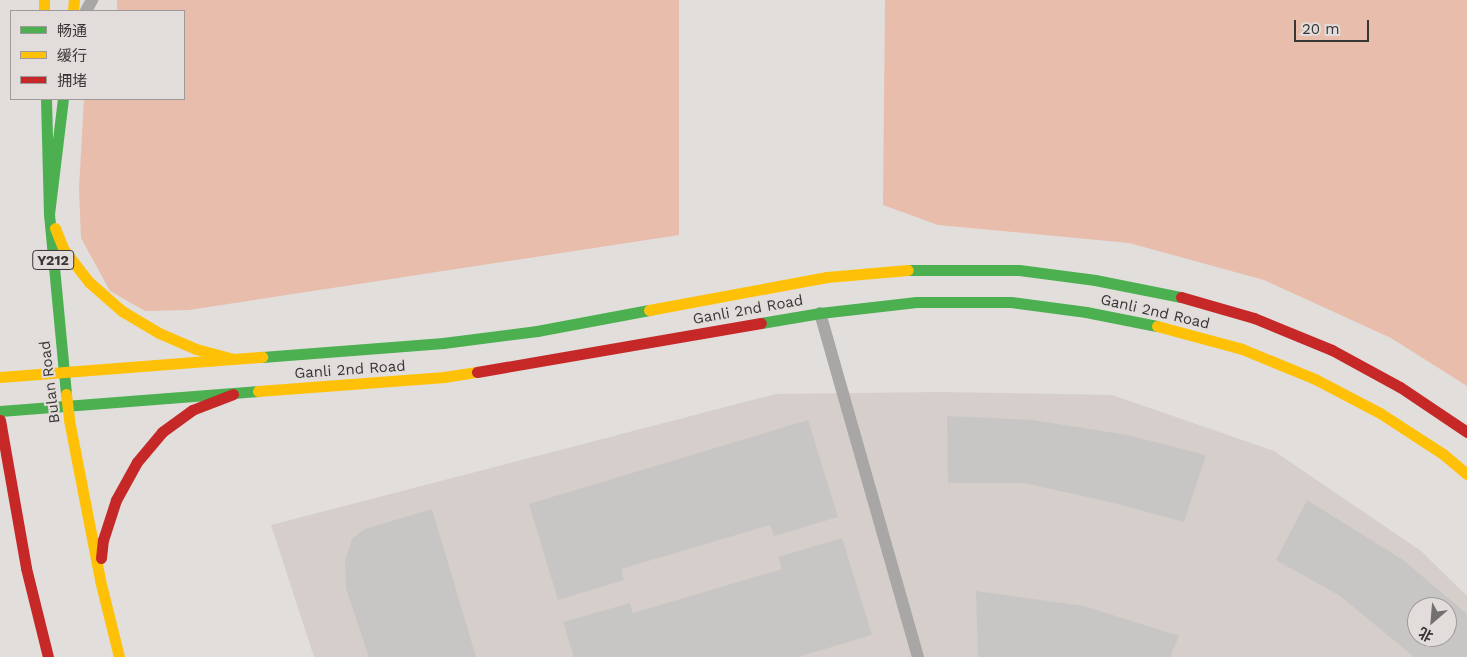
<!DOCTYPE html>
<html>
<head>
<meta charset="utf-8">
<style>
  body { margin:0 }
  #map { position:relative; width:1467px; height:657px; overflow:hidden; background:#e1dedc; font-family:"Work Sans","Noto Sans SC",sans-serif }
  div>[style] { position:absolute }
  .built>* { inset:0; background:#d6ceca }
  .green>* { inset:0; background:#e9bdab }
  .building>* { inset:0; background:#c8c6c4 }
  .lane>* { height:12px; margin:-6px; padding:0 6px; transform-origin:6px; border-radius:6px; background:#a8a7a6 }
  .fast>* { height:11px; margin:-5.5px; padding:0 5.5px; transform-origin:5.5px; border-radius:5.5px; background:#4caf50 }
  .slow>* { height:11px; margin:-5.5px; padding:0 5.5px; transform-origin:5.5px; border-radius:5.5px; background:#ffc107 }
  .jam>* { height:11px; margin:-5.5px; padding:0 5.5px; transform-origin:5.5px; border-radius:5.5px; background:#c62828 }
  span { translate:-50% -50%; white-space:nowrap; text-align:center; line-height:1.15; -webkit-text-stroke:4px #e2dddb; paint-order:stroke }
  .shield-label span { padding:1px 4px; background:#e2dddb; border:1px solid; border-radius:4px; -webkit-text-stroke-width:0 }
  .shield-label { font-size:14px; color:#383635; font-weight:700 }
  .street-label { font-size:15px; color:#383635 }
  .legend { position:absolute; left:10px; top:10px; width:175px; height:90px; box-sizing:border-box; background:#e2dddb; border:1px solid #9e9a99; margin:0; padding:6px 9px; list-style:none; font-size:15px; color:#383635 }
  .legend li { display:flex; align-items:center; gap:10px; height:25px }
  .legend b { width:25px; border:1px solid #9e9a99 }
  .north { position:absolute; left:1407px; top:597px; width:50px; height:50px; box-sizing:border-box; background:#e2dddb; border:1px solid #9e9a99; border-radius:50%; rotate:207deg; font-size:14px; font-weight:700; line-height:20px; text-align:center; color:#383635 }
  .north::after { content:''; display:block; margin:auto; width:18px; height:22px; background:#73716f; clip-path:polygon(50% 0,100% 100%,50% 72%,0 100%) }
  .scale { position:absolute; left:1294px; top:20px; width:75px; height:22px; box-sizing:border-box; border:2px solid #383635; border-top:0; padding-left:6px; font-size:15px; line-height:18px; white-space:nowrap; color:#383635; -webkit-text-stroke:4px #e2dddb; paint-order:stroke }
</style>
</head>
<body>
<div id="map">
  <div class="built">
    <div style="clip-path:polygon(evenodd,941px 392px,1112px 395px,1274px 451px,1421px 551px,1467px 596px,1467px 657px,314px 657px,271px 525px,776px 394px,941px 392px,1417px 607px,1447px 607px,1447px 637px,1417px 637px,1417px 607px)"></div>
  </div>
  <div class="green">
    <div style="clip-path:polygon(117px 0,679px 0,679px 235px,189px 310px,145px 311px,110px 291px,81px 238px,79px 189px,84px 99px,184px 99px,184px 11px,117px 11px)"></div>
    <div style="clip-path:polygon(885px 0,1467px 0,1467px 386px,1391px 338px,1264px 280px,1129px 243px,938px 225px,883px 205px)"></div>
  </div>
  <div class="building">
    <div style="clip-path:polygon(947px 416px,1032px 420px,1128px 435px,1206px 455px,1184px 522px,1118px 504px,1024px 483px,948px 483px)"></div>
    <div style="clip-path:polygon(808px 420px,838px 517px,774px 536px,770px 525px,621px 569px,624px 580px,558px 600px,529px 504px)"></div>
    <div style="clip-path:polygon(evenodd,1307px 500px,1403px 560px,1467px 614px,1467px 657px,1414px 657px,1340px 596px,1276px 560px,1307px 500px,1417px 607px,1447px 607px,1447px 637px,1417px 637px,1417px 607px)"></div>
    <div style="clip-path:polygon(432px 509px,476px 657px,369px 657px,346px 588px,345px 560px,352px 539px,365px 529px)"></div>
    <div style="clip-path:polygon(842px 538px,872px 635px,798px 657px,574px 657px,563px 622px,630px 603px,633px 613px,782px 569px,778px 557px)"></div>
    <div style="clip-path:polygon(976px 591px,1084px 606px,1179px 636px,1170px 657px,978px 657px)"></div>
  </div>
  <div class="lane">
    <div style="left:86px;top:11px;width:13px;rotate:-61deg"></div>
    <div style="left:820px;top:313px;width:358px;rotate:74.1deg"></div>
  </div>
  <div class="fast">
    <div style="left:46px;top:99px;width:115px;rotate:88.5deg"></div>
    <div style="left:49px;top:214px;width:181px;rotate:84.6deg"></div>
    <div style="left:49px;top:214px;width:116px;rotate:-83.1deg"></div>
    <div style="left:908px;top:270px;width:111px"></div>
    <div style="left:1019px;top:270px;width:77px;rotate:7.5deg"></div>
    <div style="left:1095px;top:280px;width:88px;rotate:11.2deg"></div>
    <div style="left:761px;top:323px;width:60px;rotate:-9.6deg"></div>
    <div style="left:820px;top:313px;width:97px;rotate:-6.5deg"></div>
    <div style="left:916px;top:302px;width:95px"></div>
    <div style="left:1011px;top:302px;width:76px;rotate:7.6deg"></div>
    <div style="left:1086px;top:312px;width:72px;rotate:11.2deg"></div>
    <div style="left:262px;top:357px;width:182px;rotate:-4.4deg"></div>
    <div style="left:443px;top:343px;width:95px;rotate:-7.3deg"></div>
    <div style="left:537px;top:331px;width:114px;rotate:-10.6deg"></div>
    <div style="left:0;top:411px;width:259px;rotate:-4.4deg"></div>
  </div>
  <div class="slow">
    <div style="left:44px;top:0;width:11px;rotate:90deg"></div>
    <div style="left:73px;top:11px;width:11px;rotate:-85deg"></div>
    <div style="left:55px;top:228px;width:24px;rotate:68deg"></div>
    <div style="left:64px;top:250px;width:41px;rotate:52deg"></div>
    <div style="left:89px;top:282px;width:44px;rotate:41.3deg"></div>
    <div style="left:122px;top:311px;width:43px;rotate:30.7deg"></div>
    <div style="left:159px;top:333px;width:40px;rotate:23.4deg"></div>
    <div style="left:196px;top:349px;width:39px;rotate:15deg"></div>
    <div style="left:649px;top:310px;width:181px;rotate:-10.5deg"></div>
    <div style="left:827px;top:277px;width:81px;rotate:-4.9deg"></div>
    <div style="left:1157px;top:326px;width:88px;rotate:15.1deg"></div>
    <div style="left:1242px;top:349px;width:79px;rotate:22.3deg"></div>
    <div style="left:1315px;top:379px;width:73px;rotate:27.6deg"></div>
    <div style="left:1380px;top:413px;width:75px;rotate:33.1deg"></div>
    <div style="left:1443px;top:454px;width:31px;rotate:40deg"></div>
    <div style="left:0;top:377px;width:263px;rotate:-4.4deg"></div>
    <div style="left:258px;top:391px;width:187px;rotate:-4.3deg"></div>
    <div style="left:444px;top:377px;width:33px;rotate:-9deg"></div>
    <div style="left:66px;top:394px;width:26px;rotate:83deg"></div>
    <div style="left:69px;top:420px;width:163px;rotate:79deg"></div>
    <div style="left:100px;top:580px;width:79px;rotate:76.1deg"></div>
  </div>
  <div class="jam">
    <div style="left:1181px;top:297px;width:76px;rotate:16deg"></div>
    <div style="left:1254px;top:318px;width:84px;rotate:22.3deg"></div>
    <div style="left:1332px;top:350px;width:77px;rotate:28.6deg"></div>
    <div style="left:1400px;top:387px;width:81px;rotate:33.9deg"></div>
    <div style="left:477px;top:372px;width:288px;rotate:-9.8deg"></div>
    <div style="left:0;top:420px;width:150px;rotate:80deg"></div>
    <div style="left:26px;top:568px;width:92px;rotate:76.1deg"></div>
    <div style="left:101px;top:558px;width:18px;rotate:-84deg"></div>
    <div style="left:103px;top:540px;width:42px;rotate:-72deg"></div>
    <div style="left:116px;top:500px;width:43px;rotate:-61.1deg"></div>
    <div style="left:137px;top:462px;width:39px;rotate:-50deg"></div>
    <div style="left:162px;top:432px;width:37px;rotate:-36deg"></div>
    <div style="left:192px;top:410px;width:44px;rotate:-21.3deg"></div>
  </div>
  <div class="shield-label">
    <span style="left:53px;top:260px">Y212</span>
  </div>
  <div class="street-label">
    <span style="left:748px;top:310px;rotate:-10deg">Ganli 2nd Road</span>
    <span style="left:1155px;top:312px;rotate:13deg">Ganli 2nd Road</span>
    <span style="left:350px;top:370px;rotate:-4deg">Ganli 2nd Road</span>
    <span style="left:50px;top:382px;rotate:-97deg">Bulan Road</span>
  </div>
  <ul class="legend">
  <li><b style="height:6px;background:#4caf50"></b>畅通</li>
  <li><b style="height:6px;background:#ffc107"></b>缓行</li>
  <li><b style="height:6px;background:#c62828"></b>拥堵</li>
  </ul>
  <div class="north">北</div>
  <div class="scale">20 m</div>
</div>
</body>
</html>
